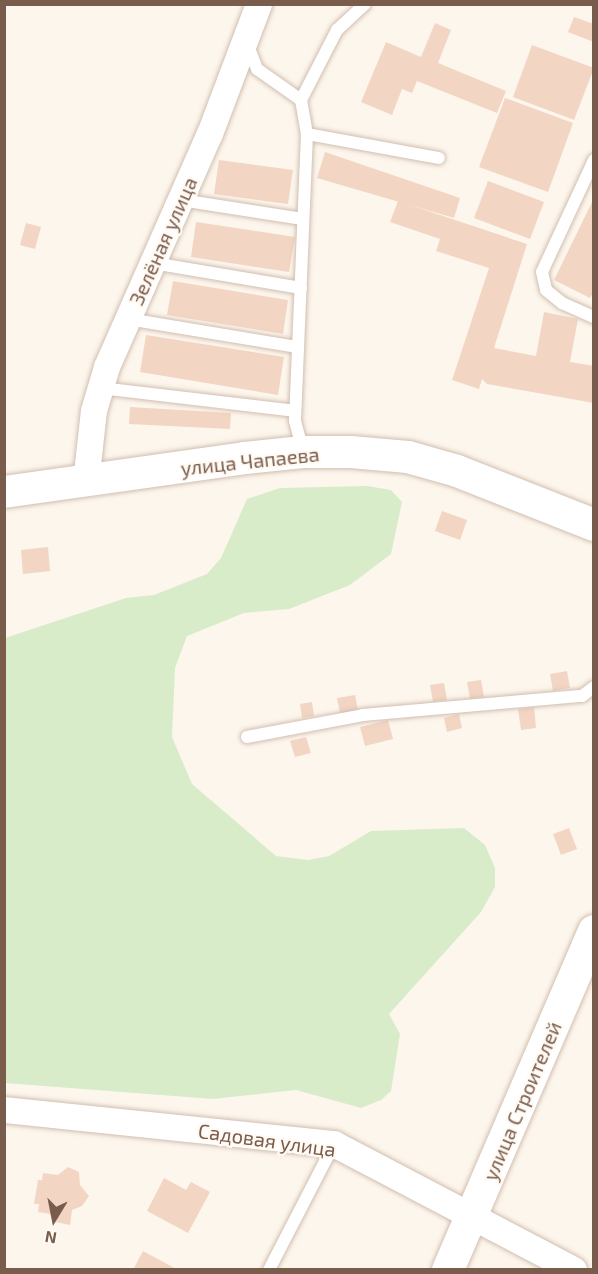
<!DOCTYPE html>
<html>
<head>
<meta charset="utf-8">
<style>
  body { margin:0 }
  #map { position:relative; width:598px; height:1274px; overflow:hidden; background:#fdf6ec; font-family:"Exo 2",sans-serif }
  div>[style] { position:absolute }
  .green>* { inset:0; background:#d8ecc9 }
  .building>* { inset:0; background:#f3d5c3 }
  .roads { filter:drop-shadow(0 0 2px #d1beb0) drop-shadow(0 0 2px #d1beb0) }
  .service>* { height:12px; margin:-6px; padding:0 6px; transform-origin:6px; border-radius:6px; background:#fff }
  .minor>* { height:26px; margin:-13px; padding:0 13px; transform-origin:13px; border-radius:13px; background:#fff }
  .tertiary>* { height:32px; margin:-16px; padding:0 16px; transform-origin:16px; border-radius:16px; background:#fff }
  span { translate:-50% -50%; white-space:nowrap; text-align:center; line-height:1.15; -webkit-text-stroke:4.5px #fffaf3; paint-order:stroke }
  .street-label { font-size:20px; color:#7a5c4d }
  .frame { position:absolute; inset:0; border:6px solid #7a5c4d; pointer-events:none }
  .north { position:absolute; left:24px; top:1190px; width:60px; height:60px; -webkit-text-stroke:4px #fffaf3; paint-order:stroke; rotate:190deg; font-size:16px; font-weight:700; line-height:24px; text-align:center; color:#7a5c4d }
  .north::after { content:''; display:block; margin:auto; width:21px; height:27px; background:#7a5c4d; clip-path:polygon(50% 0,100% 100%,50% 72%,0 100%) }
</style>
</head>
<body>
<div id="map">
  <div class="green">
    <div style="clip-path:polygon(367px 486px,391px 490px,402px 502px,391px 554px,350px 585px,289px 609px,244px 613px,187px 636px,175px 668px,172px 737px,192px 784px,276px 856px,308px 860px,329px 856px,371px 831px,464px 828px,485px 845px,495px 868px,495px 887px,481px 912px,389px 1014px,400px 1034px,391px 1091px,381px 1100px,361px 1108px,296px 1090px,213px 1099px,5px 1083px,5px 638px,126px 598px,154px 595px,207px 574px,221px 558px,247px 499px,280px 488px)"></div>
  </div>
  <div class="building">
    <div style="clip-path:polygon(574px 17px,594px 24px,594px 42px,568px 32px)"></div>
    <div style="clip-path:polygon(435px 23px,451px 30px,438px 63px,506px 91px,497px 113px,417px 81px,412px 93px,402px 89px,392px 115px,361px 102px,386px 42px,421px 57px)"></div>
    <div style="clip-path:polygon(532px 45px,594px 68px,574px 120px,513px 97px)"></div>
    <div style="clip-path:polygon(505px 98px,573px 123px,548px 192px,479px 167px)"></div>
    <div style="clip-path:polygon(325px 152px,460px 198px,454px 218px,317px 178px)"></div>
    <div style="clip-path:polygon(219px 160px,293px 170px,288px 204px,214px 194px)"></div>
    <div style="clip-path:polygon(488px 181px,544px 202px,530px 239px,474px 218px)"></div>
    <div style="clip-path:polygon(594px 198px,594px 292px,590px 298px,554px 280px)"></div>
    <div style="clip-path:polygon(398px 201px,527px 244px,494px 348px,536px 356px,544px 312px,578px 319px,570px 362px,594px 366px,594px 403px,487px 384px,482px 379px,479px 389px,452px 380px,489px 268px,436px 251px,440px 239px,390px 222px)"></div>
    <div style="clip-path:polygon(196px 222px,295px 237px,289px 272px,191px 257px)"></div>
    <div style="clip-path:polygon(26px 223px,41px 227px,35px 249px,20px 245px)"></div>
    <div style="clip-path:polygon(173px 281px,288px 300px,283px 334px,167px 315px)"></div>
    <div style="clip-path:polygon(146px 335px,284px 357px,278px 395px,140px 372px)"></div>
    <div style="clip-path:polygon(130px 407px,231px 413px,230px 429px,129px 424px)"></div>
    <div style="clip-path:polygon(442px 511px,467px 520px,460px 540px,435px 531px)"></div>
    <div style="clip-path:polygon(48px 547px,50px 571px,23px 574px,21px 550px)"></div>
    <div style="clip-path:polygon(567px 671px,570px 688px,553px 691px,550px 674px)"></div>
    <div style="clip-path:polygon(481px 680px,484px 697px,470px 699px,467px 682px)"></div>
    <div style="clip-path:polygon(444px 683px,447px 700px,433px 702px,430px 685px)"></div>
    <div style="clip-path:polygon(355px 695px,358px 710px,340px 713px,337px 698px)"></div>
    <div style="clip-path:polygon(312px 702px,314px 716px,302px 718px,300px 704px)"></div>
    <div style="clip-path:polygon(534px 707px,536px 728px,521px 730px,518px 709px)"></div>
    <div style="clip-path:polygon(459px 714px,462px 728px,447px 732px,444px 718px)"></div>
    <div style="clip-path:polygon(388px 720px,393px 739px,365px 746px,360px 727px)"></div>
    <div style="clip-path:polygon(306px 737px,311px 753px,295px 757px,290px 741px)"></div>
    <div style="clip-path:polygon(569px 828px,577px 849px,561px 855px,553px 834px)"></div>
    <div style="clip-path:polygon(68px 1167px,79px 1172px,80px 1185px,89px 1196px,82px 1206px,72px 1210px,70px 1225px,56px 1222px,58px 1215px,38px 1212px,39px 1204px,34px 1204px,38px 1180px,42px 1180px,43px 1173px,58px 1175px)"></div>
    <div style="clip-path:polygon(164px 1178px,186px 1190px,191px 1182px,210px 1192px,188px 1233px,147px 1211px)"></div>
    <div style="clip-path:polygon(143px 1251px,178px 1270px,133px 1270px)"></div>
  </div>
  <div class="roads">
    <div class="service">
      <div style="left:247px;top:43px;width:28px;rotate:69deg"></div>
      <div style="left:257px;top:69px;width:54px;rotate:35.2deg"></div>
      <div style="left:301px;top:100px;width:35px;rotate:80deg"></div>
      <div style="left:307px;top:134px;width:287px;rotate:92.4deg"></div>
      <div style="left:295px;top:421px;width:31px;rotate:75deg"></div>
      <div style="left:301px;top:100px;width:79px;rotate:-62.8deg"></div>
      <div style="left:337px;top:30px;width:38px;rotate:-43deg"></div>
      <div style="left:307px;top:134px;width:134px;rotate:10.3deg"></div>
      <div style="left:594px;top:160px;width:123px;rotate:114.9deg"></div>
      <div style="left:542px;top:272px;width:18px;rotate:77deg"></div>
      <div style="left:546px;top:290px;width:21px;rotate:39deg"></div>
      <div style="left:562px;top:303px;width:35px;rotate:24deg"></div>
      <div style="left:181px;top:200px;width:123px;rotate:8.9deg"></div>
      <div style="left:153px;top:263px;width:150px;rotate:9.6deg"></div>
      <div style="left:128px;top:319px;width:172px;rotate:9.4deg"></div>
      <div style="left:100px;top:388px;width:196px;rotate:6.7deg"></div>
      <div style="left:247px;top:737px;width:118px;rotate:-10.7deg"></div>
      <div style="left:363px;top:715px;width:220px;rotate:-5deg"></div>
      <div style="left:582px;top:696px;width:15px;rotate:-37deg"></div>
      <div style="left:269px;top:1270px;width:142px;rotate:-62.7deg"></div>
    </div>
    <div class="minor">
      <div style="left:86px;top:483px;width:72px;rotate:-83.7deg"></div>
      <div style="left:94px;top:411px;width:46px;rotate:-73.5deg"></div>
      <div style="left:107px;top:367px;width:255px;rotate:-66.2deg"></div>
      <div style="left:210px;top:134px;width:139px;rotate:-69.3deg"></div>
      <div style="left:4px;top:1110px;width:332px;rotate:5.9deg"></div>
      <div style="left:334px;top:1144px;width:271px;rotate:27.7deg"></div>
    </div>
    <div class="tertiary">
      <div style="left:4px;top:492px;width:243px;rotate:-8deg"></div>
      <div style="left:245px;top:458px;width:58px;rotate:-5.9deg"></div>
      <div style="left:303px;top:452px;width:48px"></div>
      <div style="left:351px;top:452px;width:57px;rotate:5deg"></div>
      <div style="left:408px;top:457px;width:51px;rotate:15.9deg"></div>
      <div style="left:457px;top:471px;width:147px;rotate:21.5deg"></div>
      <div style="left:448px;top:1270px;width:369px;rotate:-66.7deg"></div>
    </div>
  </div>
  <div class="street-label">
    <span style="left:163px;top:241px;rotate:-66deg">Зелёная улица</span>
    <span style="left:250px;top:461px;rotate:-6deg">улица Чапаева</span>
    <span style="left:522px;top:1101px;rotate:-67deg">улица Строителей</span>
    <span style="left:267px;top:1140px;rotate:8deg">Садовая улица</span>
  </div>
  <div class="frame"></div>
  <div class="north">N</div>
</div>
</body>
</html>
